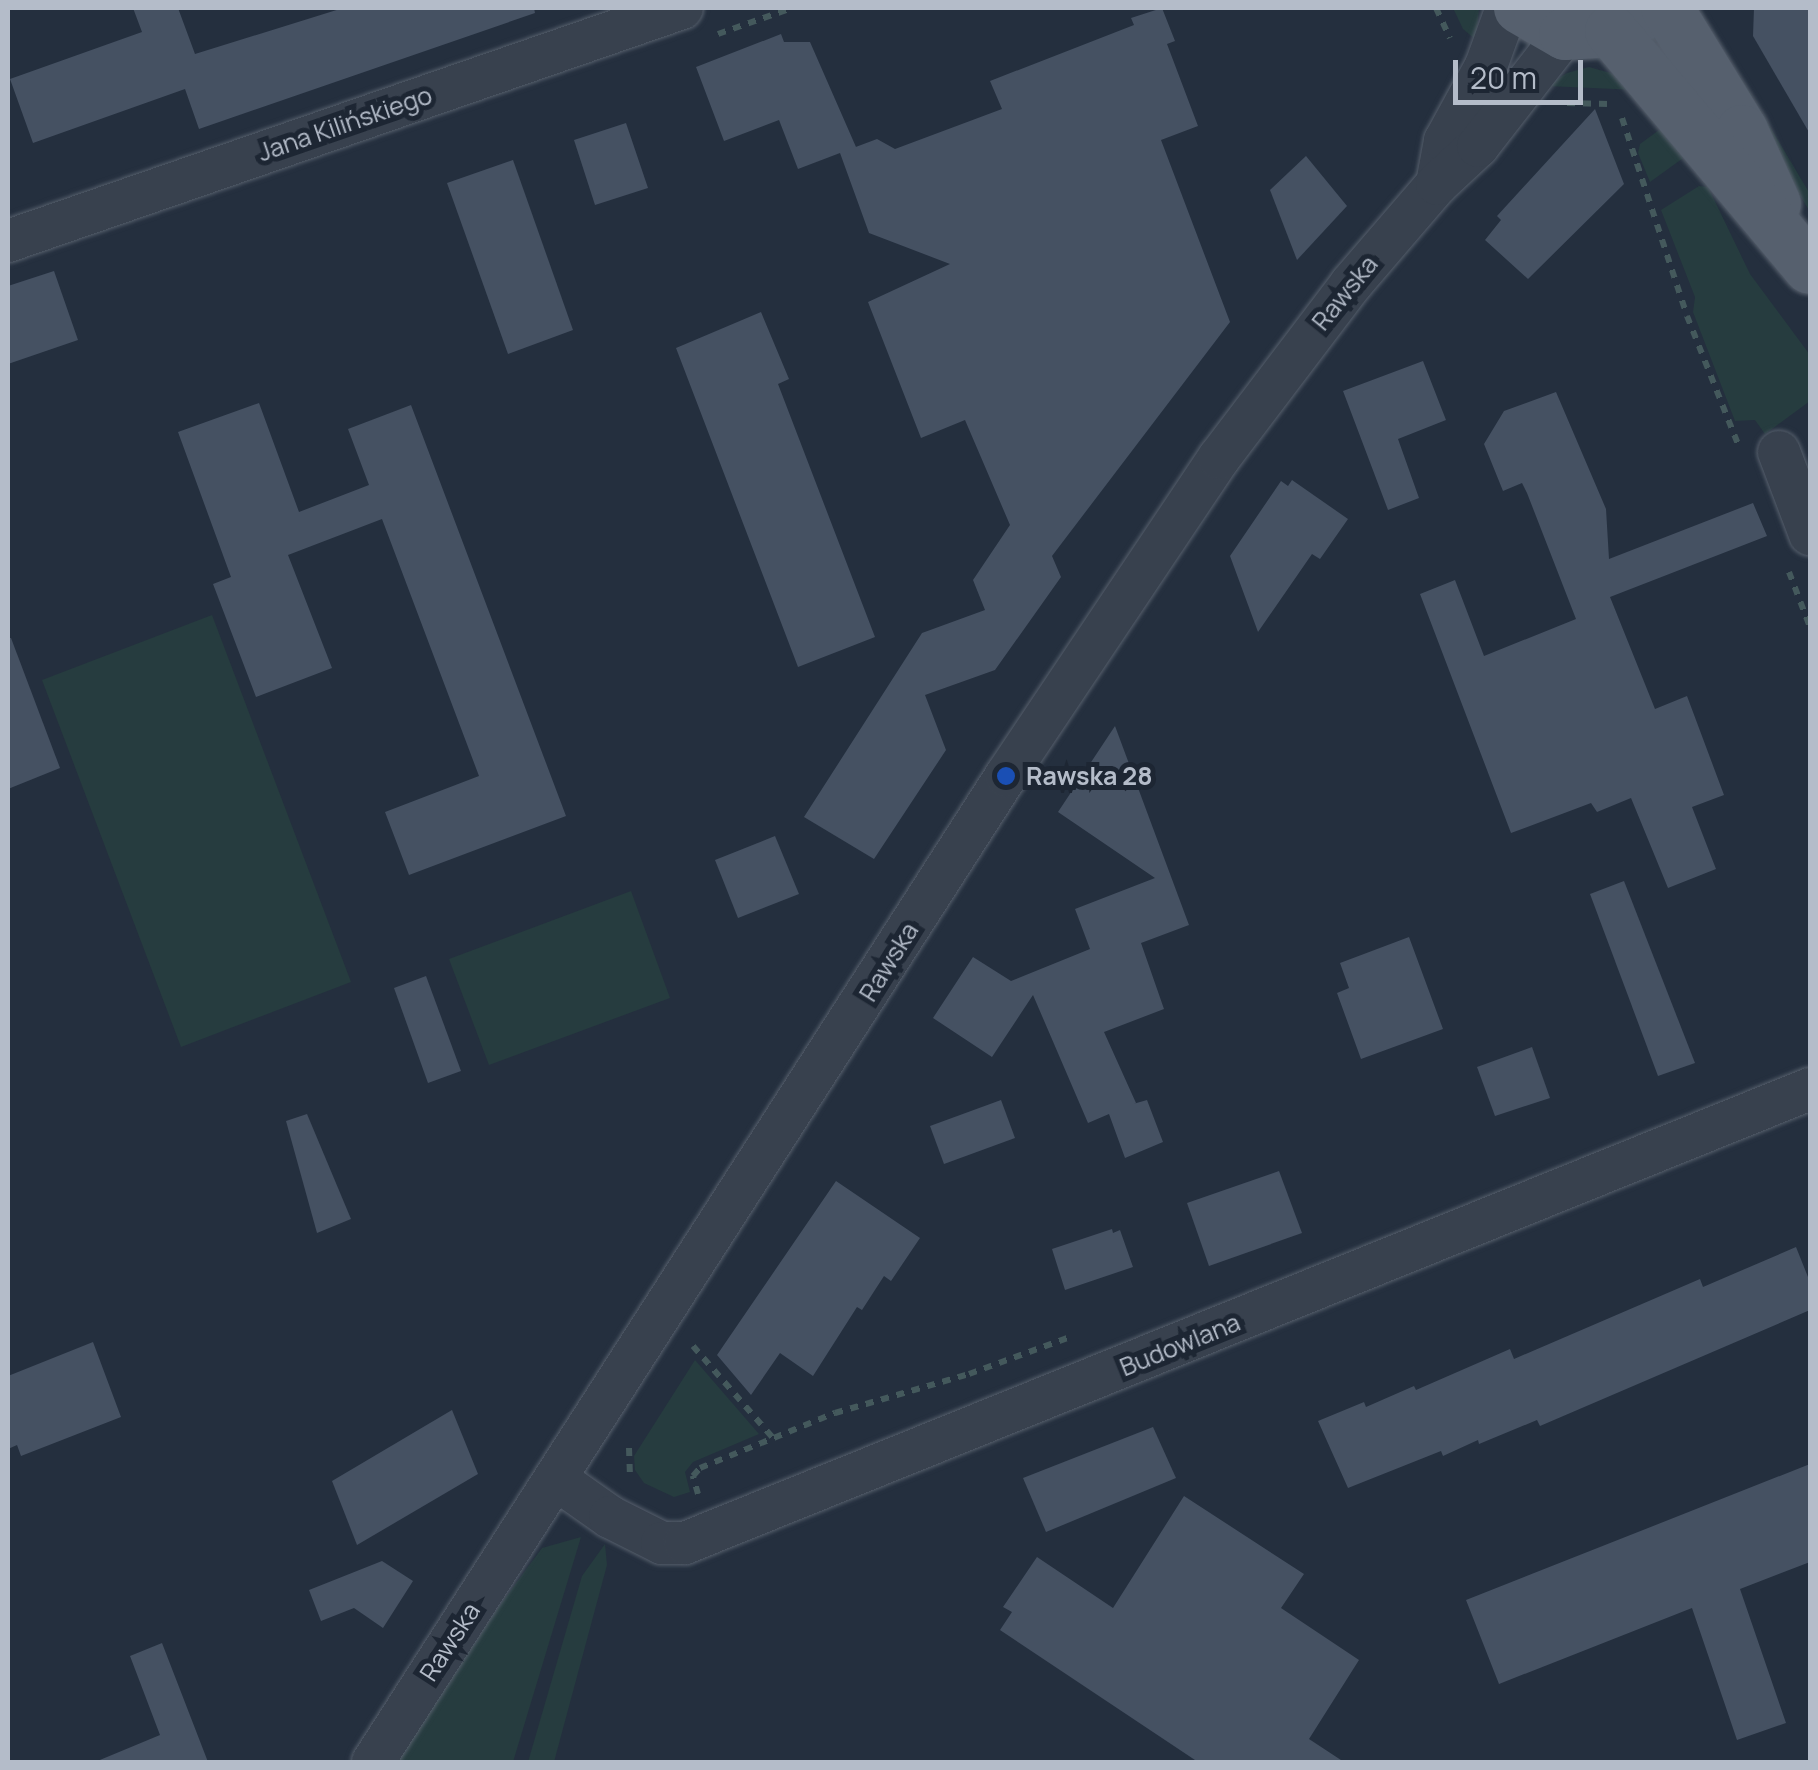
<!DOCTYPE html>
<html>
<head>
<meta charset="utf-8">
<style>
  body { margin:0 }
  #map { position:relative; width:1818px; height:1770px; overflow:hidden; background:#242f3e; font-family:Manrope,sans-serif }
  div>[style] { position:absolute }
  .green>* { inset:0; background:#263c3f }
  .building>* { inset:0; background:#455162 }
  .path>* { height:6px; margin-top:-3px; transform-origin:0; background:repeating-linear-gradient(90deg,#44595c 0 8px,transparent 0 16px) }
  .roads { filter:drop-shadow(0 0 2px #565f6c) drop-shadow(0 0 2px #565f6c) }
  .minor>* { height:42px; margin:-21px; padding:0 21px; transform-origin:21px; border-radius:21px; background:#38414e }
  .major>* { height:52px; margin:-26px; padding:0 26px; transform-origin:26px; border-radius:26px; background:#56606e }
  .dots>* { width:28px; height:28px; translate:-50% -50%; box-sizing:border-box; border:5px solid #1d2633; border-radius:50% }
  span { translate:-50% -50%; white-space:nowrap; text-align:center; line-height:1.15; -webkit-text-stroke:10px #1d2633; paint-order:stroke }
  .street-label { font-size:25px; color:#b4bcc9 }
  .poi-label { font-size:25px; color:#b4bcc9; font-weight:700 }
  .left { translate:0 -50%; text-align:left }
  .frame { position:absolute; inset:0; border:10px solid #b4bcc9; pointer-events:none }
  .scale { position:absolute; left:1453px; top:60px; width:130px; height:45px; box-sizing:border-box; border:5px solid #b4bcc9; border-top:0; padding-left:12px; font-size:30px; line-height:35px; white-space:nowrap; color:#b4bcc9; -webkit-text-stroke:8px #1d2633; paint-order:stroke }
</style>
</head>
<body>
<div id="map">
  <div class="green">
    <div style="clip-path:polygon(1453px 8px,1479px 8px,1476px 40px,1463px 29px)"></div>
    <div style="clip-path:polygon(1589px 67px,1621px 76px,1637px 90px,1547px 86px,1567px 73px)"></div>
    <div style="clip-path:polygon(1731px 80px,1742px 80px,1810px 194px,1810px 212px)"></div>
    <div style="clip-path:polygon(1666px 125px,1686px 156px,1650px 182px,1638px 153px,1640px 144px)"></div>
    <div style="clip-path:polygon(1699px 186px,1708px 187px,1750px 274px,1810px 355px,1810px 401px,1765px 434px,1755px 420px,1735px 421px,1693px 312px,1695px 297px,1661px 210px)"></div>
    <div style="clip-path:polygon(212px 615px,351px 982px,181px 1047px,42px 680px)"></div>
    <div style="clip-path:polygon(631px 891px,670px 998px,489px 1065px,449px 959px)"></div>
    <div style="clip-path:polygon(695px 1360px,759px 1434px,693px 1462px,685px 1472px,690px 1492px,674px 1497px,644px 1483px,635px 1470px,634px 1456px)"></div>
    <div style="clip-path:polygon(581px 1537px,513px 1762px,397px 1762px,497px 1609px,542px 1548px)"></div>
    <div style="clip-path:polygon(605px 1544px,607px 1565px,554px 1762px,528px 1762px,582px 1576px)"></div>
  </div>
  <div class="building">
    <div style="clip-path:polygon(133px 8px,178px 8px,195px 54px,343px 8px,534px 8px,535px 13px,199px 129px,185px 89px,33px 143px,10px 79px,142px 32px)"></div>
    <div style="clip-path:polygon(1162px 8px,1175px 41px,1167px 44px,1198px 126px,1161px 140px,1230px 322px,1052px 556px,1061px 577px,995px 670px,925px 695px,946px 750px,874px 859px,804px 817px,922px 633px,985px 610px,973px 580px,1010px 525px,965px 420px,921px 438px,868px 302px,950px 264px,869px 233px,840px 153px,798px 169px,779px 120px,724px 141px,696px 67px,781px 34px,784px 42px,810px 42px,856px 147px,853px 148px,877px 139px,895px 149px,1002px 109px,990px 81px,1134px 25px,1131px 18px)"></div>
    <div style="clip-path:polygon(1754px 8px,1810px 8px,1810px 134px,1753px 36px)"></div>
    <div style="clip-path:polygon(1595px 109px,1624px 184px,1528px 279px,1485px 240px,1501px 220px,1497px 216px)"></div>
    <div style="clip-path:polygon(626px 123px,648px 188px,595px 205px,574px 140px)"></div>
    <div style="clip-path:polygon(1306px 156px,1347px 206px,1297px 260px,1270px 190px)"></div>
    <div style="clip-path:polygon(513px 160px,573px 330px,508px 354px,447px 183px)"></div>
    <div style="clip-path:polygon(54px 271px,78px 340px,8px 364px,8px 286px)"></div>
    <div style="clip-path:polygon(761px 312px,789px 379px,778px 384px,875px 637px,798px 667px,676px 348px)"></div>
    <div style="clip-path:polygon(1423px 361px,1446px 420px,1398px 439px,1419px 498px,1388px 510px,1343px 391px)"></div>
    <div style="clip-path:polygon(1556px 392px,1606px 509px,1609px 559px,1753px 503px,1767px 536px,1610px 597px,1655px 709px,1687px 696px,1724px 795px,1692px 807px,1716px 869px,1668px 888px,1631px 798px,1597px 812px,1591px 803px,1511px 833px,1420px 594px,1455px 580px,1484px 656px,1576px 619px,1527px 493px,1522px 483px,1503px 491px,1484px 444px,1504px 411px)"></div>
    <div style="clip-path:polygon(259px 403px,299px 512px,369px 485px,348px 429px,411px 405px,566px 816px,409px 875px,385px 812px,479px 776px,382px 519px,288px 555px,332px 668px,256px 697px,213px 584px,231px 577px,178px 432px)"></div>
    <div style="clip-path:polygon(1292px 480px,1348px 519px,1320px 559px,1312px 554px,1258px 632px,1230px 556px,1281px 481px,1288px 486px)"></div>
    <div style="clip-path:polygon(8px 638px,11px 638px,60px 768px,8px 789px)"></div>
    <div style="clip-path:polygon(1115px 726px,1189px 925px,1141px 943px,1164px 1009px,1104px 1032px,1136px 1103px,1133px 1104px,1147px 1100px,1163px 1142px,1125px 1158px,1109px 1114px,1088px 1123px,1033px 995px,992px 1057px,933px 1018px,973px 957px,1011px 981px,1090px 949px,1075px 909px,1155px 878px,1058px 812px)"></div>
    <div style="clip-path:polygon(775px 836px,799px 894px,738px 918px,715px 860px)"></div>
    <div style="clip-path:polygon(1624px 881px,1695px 1063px,1658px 1076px,1590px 894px)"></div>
    <div style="clip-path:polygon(1409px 937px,1443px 1029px,1361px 1059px,1337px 993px,1349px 988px,1340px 963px)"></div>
    <div style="clip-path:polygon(426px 976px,461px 1071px,428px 1083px,394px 988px)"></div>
    <div style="clip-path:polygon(1532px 1047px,1550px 1098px,1495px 1116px,1477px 1067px)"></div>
    <div style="clip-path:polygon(1001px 1100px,1015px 1138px,944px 1164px,930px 1126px)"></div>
    <div style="clip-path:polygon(307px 1114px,351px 1219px,317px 1233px,286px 1121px)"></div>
    <div style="clip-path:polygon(1279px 1171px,1302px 1233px,1209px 1266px,1187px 1203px)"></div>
    <div style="clip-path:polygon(836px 1181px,920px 1238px,891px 1281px,884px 1276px,862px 1310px,857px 1307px,813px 1376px,780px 1353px,751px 1395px,717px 1355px)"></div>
    <div style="clip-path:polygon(1112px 1229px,1113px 1233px,1120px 1230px,1133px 1267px,1065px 1290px,1052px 1249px)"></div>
    <div style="clip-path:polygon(1796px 1247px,1810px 1282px,1810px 1310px,1540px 1426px,1537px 1420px,1479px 1444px,1478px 1440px,1443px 1456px,1441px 1451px,1348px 1488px,1318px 1421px,1364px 1402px,1366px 1407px,1414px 1386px,1416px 1390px,1510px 1349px,1514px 1359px,1700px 1279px,1703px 1287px)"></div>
    <div style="clip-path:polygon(93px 1342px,121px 1417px,21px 1456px,17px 1445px,8px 1449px,8px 1376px)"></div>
    <div style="clip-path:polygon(452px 1410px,478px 1474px,357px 1545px,332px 1481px)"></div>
    <div style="clip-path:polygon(1153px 1427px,1176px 1478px,1046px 1532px,1023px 1478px)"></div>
    <div style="clip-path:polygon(1810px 1464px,1810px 1562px,1740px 1589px,1786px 1723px,1737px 1740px,1692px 1608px,1499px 1684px,1466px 1600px)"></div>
    <div style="clip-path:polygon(1184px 1496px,1304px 1574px,1281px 1608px,1359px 1660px,1309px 1739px,1344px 1762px,1198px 1762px,1000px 1630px,1012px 1612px,1003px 1607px,1037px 1557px,1113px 1608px)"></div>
    <div style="clip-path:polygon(382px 1561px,413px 1581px,383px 1628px,354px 1608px,321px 1621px,309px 1590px)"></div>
    <div style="clip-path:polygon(162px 1643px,208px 1762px,95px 1762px,160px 1735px,130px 1656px)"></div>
  </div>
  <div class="path">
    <div style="left:1436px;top:8px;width:33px;rotate:65deg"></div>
    <div style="left:718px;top:34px;width:78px;rotate:-19.4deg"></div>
    <div style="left:1567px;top:103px;width:42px;rotate:1.4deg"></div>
    <div style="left:1622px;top:118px;width:208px;rotate:71.8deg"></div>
    <div style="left:1687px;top:316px;width:138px;rotate:68.3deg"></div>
    <div style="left:1789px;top:572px;width:59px;rotate:69.1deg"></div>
    <div style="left:693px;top:1346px;width:122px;rotate:49deg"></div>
    <div style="left:629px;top:1448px;width:32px;rotate:88deg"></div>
    <div style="left:698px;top:1494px;width:19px;rotate:-106deg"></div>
    <div style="left:693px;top:1476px;width:11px;rotate:-49deg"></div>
    <div style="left:700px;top:1468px;width:146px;rotate:-22.2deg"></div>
    <div style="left:835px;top:1413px;width:140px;rotate:-16.2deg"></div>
    <div style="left:969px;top:1374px;width:108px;rotate:-20.1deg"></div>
  </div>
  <div class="roads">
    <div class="minor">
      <div style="left:1437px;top:184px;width:44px;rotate:-79.5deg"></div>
      <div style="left:1445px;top:141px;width:85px;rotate:-61.3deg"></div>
      <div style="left:1486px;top:66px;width:62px;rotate:-70.1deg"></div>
      <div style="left:8px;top:241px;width:713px;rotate:-19.07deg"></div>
      <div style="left:1779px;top:452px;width:88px;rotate:69.3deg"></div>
      <div style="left:556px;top:1479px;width:66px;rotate:35.1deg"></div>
      <div style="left:610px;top:1517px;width:58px;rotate:26.6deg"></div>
      <div style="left:662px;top:1543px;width:23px"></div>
      <div style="left:685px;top:1543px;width:1213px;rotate:-21.98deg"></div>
      <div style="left:373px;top:1762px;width:1172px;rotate:-57.3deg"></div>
      <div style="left:1006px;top:776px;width:383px;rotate:-56.2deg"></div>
      <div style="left:1219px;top:458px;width:218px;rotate:-52.8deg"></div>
      <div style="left:1351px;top:284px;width:132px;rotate:-49.3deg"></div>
      <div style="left:1437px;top:184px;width:56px;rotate:-42.8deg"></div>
      <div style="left:1478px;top:146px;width:142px;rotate:-52.2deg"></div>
    </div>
    <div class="major">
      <div style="left:1520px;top:8px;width:52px;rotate:30deg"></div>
      <div style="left:1565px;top:34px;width:46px;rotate:-3.7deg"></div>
      <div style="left:1611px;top:31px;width:35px;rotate:-27deg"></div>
      <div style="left:1667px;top:8px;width:144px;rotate:58.6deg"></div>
      <div style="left:1742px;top:131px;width:80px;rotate:65.7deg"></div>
      <div style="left:1611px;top:31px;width:309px;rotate:50deg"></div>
    </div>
  </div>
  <div class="dots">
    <div style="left:1006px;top:776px;background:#1a4fb4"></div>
  </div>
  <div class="street-label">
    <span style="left:345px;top:124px;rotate:-19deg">Jana Kilińskiego</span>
    <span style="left:1345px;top:293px;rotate:-51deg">Rawska</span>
    <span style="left:889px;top:962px;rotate:-58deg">Rawska</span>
    <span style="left:1180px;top:1345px;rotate:-22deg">Budowlana</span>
    <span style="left:450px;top:1642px;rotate:-57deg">Rawska</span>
  </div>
  <div class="poi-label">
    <span class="left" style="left:1026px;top:776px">Rawska 28</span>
  </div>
  <div class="frame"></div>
  <div class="scale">20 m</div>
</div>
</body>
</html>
